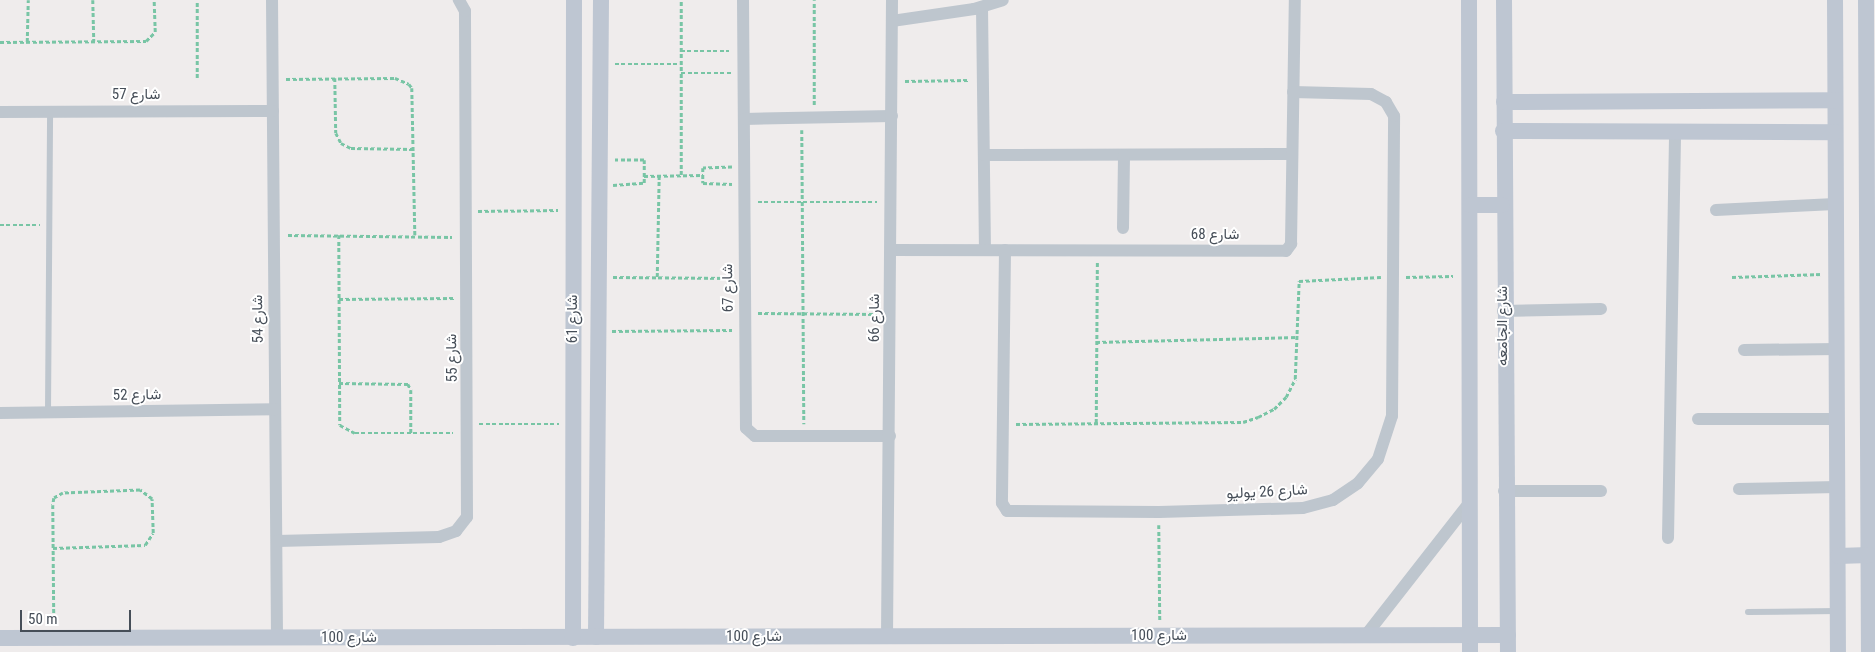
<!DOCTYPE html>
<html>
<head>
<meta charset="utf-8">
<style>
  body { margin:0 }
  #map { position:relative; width:1875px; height:652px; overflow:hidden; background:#efecec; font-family:"Roboto Condensed",Vazirmatn,sans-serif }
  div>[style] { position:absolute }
  .path>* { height:2.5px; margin-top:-1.25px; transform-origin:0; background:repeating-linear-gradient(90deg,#78c5a5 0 4px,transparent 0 6.5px) }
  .lane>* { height:6px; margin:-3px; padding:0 3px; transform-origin:3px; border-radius:3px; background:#bec6ce }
  .street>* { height:12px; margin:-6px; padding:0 6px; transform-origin:6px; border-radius:6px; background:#bec6ce }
  .secondary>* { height:16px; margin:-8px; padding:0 8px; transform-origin:8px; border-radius:8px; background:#bec6d2 }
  span { translate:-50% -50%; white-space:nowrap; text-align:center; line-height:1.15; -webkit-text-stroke:4px #fff; paint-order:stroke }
  .street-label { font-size:15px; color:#464e58 }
  .scale { position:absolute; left:20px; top:610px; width:111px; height:22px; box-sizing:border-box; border:2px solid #464e58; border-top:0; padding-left:6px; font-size:15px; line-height:18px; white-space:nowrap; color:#464e58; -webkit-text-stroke:4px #fff; paint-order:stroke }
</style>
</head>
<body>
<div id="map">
  <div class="path">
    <div style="left:93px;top:0;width:41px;rotate:88.6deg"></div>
    <div style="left:0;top:42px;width:146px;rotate:-0.4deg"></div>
    <div style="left:146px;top:41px;width:13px;rotate:-45deg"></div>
    <div style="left:155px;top:32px;width:32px;rotate:-92deg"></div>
    <div style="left:27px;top:42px;width:42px;rotate:-88.6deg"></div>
    <div style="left:681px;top:51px;width:48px"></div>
    <div style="left:615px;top:64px;width:66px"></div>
    <div style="left:681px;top:73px;width:51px"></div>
    <div style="left:197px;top:78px;width:78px;rotate:-90deg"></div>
    <div style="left:335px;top:78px;width:55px;rotate:89deg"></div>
    <div style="left:336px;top:133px;width:11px;rotate:63deg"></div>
    <div style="left:341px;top:143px;width:11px;rotate:27deg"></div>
    <div style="left:351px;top:148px;width:62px;rotate:0.9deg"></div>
    <div style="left:286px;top:79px;width:109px;rotate:-0.5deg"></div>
    <div style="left:395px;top:78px;width:15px;rotate:23deg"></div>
    <div style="left:409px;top:84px;width:5px;rotate:53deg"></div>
    <div style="left:412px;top:88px;width:148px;rotate:88.8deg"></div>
    <div style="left:905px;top:81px;width:64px;rotate:-0.9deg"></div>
    <div style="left:814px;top:105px;width:105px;rotate:-90deg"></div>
    <div style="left:802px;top:130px;width:294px;rotate:89.6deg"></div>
    <div style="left:732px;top:167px;width:29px;rotate:178deg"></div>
    <div style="left:703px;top:168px;width:15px;rotate:90deg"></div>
    <div style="left:703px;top:183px;width:29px;rotate:2deg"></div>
    <div style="left:681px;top:175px;width:175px;rotate:-90deg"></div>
    <div style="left:644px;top:176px;width:59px;rotate:-1deg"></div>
    <div style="left:613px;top:185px;width:31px;rotate:-4deg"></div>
    <div style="left:644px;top:183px;width:23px;rotate:-90deg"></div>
    <div style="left:644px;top:160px;width:29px;rotate:180deg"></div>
    <div style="left:758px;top:202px;width:119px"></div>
    <div style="left:478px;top:211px;width:80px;rotate:-0.7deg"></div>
    <div style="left:0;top:225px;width:40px"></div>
    <div style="left:288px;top:235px;width:164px;rotate:0.7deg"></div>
    <div style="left:339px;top:235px;width:190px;rotate:89.7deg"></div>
    <div style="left:340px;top:425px;width:17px;rotate:28deg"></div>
    <div style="left:355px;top:433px;width:98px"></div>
    <div style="left:613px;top:277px;width:119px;rotate:0.5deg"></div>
    <div style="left:657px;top:277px;width:101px;rotate:-88.9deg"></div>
    <div style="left:1406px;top:277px;width:47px;rotate:-1.2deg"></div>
    <div style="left:1732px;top:277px;width:90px;rotate:-1.9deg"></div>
    <div style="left:339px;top:299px;width:115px;rotate:-0.5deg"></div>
    <div style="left:758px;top:313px;width:119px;rotate:0.5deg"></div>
    <div style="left:612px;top:331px;width:120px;rotate:-0.5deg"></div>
    <div style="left:1096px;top:342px;width:201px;rotate:-1.4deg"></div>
    <div style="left:339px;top:383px;width:69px;rotate:0.8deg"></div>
    <div style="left:408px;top:384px;width:7px;rotate:63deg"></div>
    <div style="left:411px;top:390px;width:43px;rotate:90deg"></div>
    <div style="left:1096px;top:423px;width:161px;rotate:-89.6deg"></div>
    <div style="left:479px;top:424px;width:80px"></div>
    <div style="left:1016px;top:424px;width:227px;rotate:-0.5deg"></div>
    <div style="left:1243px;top:422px;width:16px;rotate:-18deg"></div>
    <div style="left:1258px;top:417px;width:18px;rotate:-27deg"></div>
    <div style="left:1274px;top:409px;width:17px;rotate:-45deg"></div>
    <div style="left:1286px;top:397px;width:20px;rotate:-63deg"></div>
    <div style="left:1295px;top:379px;width:98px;rotate:-87.7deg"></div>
    <div style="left:1299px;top:281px;width:82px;rotate:-2.8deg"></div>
    <div style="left:1159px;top:525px;width:97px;rotate:89.4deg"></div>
    <div style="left:53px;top:548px;width:92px;rotate:-1.9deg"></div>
    <div style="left:145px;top:545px;width:14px;rotate:-56deg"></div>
    <div style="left:153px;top:533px;width:34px;rotate:-92deg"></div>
    <div style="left:152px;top:499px;width:15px;rotate:-143deg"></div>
    <div style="left:140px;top:490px;width:77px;rotate:177.8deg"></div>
    <div style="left:63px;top:493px;width:10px;rotate:151deg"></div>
    <div style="left:54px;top:498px;width:7px;rotate:98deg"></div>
    <div style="left:53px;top:505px;width:117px;rotate:89.5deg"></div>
  </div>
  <div class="lane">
    <div style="left:48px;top:412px;width:301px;rotate:-89.6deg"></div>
    <div style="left:1748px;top:612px;width:89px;rotate:-0.6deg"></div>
  </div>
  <div class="street">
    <div style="left:272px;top:0;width:638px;rotate:89.55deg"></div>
    <div style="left:743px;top:0;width:428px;rotate:89.6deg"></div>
    <div style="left:746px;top:428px;width:12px;rotate:42deg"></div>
    <div style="left:755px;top:436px;width:135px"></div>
    <div style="left:982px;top:7px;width:243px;rotate:89.3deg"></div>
    <div style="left:892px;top:21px;width:83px;rotate:-8.3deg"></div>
    <div style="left:974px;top:9px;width:30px;rotate:-17deg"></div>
    <div style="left:0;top:112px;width:273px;rotate:-0.2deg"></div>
    <div style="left:744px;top:119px;width:148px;rotate:-1.2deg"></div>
    <div style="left:984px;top:155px;width:308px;rotate:-0.2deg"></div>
    <div style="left:1716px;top:210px;width:119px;rotate:-2.9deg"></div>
    <div style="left:1123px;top:228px;width:73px;rotate:-89.2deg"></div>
    <div style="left:891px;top:250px;width:395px;rotate:0.1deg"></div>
    <div style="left:1286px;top:251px;width:9px;rotate:-54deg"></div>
    <div style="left:1291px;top:244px;width:244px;rotate:-89.1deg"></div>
    <div style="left:1005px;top:250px;width:253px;rotate:90.7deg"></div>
    <div style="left:1002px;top:503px;width:9px;rotate:58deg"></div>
    <div style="left:1007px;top:511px;width:152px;rotate:0.4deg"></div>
    <div style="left:1159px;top:512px;width:144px;rotate:-1.6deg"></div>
    <div style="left:1303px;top:508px;width:31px;rotate:-15deg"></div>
    <div style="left:1333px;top:500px;width:30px;rotate:-34deg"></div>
    <div style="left:1358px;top:483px;width:31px;rotate:-50deg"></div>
    <div style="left:1378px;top:459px;width:45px;rotate:-72deg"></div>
    <div style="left:1392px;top:416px;width:300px;rotate:-89.6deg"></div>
    <div style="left:1394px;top:116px;width:16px;rotate:-120deg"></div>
    <div style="left:1386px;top:102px;width:17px;rotate:-152deg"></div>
    <div style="left:1371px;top:94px;width:78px;rotate:-178.5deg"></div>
    <div style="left:1503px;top:311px;width:98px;rotate:-1.2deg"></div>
    <div style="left:1744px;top:350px;width:93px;rotate:-0.6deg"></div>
    <div style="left:0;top:413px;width:275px;rotate:-0.8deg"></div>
    <div style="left:1698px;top:419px;width:140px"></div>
    <div style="left:1739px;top:489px;width:98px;rotate:-1.2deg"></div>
    <div style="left:1504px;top:491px;width:97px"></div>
    <div style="left:1668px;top:538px;width:406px;rotate:-89deg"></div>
    <div style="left:277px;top:541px;width:162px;rotate:-1.4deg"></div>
    <div style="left:439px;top:537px;width:18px;rotate:-19deg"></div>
    <div style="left:456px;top:531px;width:18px;rotate:-52deg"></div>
    <div style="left:467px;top:517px;width:506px;rotate:-90.23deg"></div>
    <div style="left:465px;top:11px;width:13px;rotate:-119deg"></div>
    <div style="left:1366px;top:635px;width:169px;rotate:-52deg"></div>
    <div style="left:887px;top:637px;width:637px;rotate:-89.55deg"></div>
  </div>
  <div class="secondary">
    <div style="left:1469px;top:0;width:652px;rotate:89.91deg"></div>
    <div style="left:1504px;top:0;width:652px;rotate:89.65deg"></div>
    <div style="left:1835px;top:0;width:652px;rotate:89.74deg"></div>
    <div style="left:1866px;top:0;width:652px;rotate:89.74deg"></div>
    <div style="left:1504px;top:102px;width:331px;rotate:-0.3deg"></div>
    <div style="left:1503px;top:131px;width:332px;rotate:0.2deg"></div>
    <div style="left:1470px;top:205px;width:32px"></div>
    <div style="left:1838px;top:556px;width:31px;rotate:-2deg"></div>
    <div style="left:596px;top:637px;width:637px;rotate:-89.55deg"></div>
    <div style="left:0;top:638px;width:1508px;rotate:-0.11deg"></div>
    <div style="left:573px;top:638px;width:638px;rotate:-89.91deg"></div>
  </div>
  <div class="street-label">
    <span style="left:136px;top:95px">شارع 57</span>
    <span style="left:1215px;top:235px">شارع 68</span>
    <span style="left:728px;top:288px;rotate:-91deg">شارع 67</span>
    <span style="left:875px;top:318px;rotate:-90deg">شارع 66</span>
    <span style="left:258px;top:319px;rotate:-91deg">شارع 54</span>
    <span style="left:573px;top:319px;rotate:-90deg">شارع 61</span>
    <span style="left:1503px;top:326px;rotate:-90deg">شارع الجامعه</span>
    <span style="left:452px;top:358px;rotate:-91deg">شارع 55</span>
    <span style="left:137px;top:395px;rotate:-1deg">شارع 52</span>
    <span style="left:1267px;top:492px;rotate:-3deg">شارع 26 يوليو</span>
    <span style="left:1159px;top:636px">شارع 100</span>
    <span style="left:754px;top:637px">شارع 100</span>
    <span style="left:349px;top:638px">شارع 100</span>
  </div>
  <div class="scale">50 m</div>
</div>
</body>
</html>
